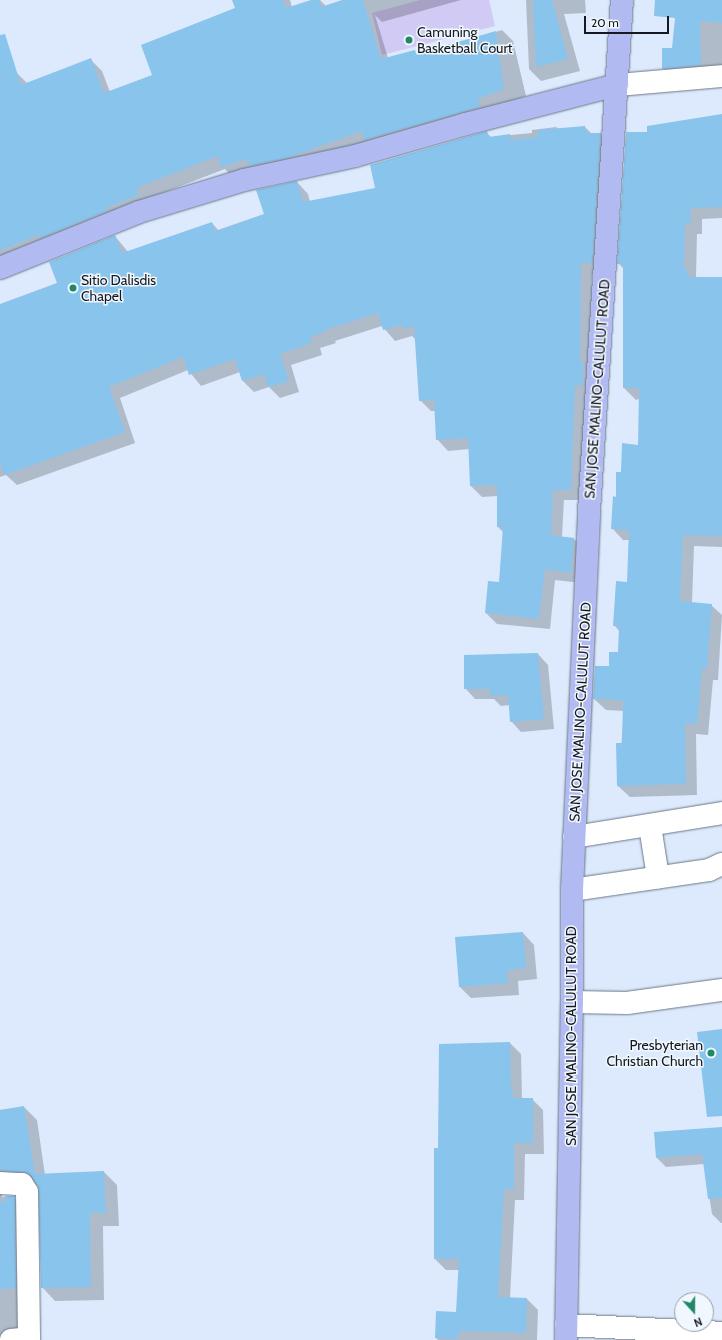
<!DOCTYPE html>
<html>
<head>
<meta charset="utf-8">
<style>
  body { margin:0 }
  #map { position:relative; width:722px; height:1340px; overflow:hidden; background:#ddeafd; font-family:Cabin,sans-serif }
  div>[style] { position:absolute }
  .green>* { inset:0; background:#d1caf5 }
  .shadow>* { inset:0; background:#0003 }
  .building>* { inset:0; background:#89c4ec }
  .roads { filter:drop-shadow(0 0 1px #6b7787) drop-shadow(0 0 1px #6b7787) }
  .minor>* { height:22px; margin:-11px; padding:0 11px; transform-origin:11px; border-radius:11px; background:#fff }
  .major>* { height:22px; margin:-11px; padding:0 11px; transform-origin:11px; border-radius:11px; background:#b2bbf1 }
  .dots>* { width:11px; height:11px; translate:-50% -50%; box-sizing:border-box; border:2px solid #f1f7fe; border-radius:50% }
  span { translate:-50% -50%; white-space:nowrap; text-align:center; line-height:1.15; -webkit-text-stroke:3px #f1f7fe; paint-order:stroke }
  .poi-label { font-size:14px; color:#14191f }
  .left { translate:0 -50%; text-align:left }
  .right { translate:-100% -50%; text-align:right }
  .street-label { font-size:14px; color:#14191f }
  .north { position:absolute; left:674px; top:1292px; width:40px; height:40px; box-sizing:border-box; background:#f1f7fe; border:1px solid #999ea5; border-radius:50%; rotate:159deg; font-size:11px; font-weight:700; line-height:16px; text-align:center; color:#14191f }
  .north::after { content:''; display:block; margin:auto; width:14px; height:18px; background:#208864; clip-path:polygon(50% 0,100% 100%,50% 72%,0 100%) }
  .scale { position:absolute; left:584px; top:16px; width:85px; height:18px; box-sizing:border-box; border:2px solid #14191f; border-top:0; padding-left:5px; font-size:12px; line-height:14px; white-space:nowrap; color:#14191f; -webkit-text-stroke:3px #f1f7fe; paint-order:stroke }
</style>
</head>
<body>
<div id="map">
  <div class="green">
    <div style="clip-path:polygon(420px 0,489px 0,495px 26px,382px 55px,372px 13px)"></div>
  </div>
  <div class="shadow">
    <div style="clip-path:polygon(233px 0,290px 0,292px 7px,314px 0,320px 0,326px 6px,346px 0,461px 0,382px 22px,375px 15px,388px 58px,414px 51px,418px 55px,502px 30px,513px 41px,526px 96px,488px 110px,233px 178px,225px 169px,147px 199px,0 263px,0 77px,16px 72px,27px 83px,91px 60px,102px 71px,110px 92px,153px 75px,236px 8px)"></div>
    <div style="clip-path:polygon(526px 0,585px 0,586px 13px,564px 14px,580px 71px,541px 81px,529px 69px)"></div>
    <div style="clip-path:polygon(678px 0,722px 0,722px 71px,674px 79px,663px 68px,673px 49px)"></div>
    <div style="clip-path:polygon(722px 115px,722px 218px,702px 219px,702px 234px,697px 234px,696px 278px,722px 278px,722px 547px,694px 546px,692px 603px,711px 605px,722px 615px,718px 680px,713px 680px,708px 735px,696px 734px,697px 795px,630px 797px,618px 786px,624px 711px,606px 710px,594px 699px,619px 653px,620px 632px,614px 625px,628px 583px,629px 540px,623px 540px,612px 528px,622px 473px,639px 446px,639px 399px,636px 400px,624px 388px,624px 269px,619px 264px,648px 133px)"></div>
    <div style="clip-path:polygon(556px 127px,559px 129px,585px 127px,592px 134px,600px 134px,612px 145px,603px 274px,592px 274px,591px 372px,582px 500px,564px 500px,562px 537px,574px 539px,585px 550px,581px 583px,555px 580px,550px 629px,497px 624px,486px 613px,500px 583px,504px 533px,498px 527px,498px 496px,482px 497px,471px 486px,470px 449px,448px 451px,437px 439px,435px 411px,431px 411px,420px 400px,416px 340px,412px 336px,395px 341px,382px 326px,335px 341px,336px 343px,320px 348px,322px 355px,291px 365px,299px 392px,280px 398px,269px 387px,254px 392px,243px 381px,240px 372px,201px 386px,188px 370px,120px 398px,135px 443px,17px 485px,6px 475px,0 477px,0 305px,58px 283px,115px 236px,128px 252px,212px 223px,219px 231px,265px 214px,297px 182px,308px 194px,310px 202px,376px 189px,487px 133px,491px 137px,532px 133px,532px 130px)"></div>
    <div style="clip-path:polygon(538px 654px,548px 665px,554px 729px,521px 732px,511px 721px,510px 705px,501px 706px,494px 699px,475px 699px,465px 688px)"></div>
    <div style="clip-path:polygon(523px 933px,534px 945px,537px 979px,518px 981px,519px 995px,471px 998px,460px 987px)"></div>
    <div style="clip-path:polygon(510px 1043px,521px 1054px,522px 1099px,532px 1099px,543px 1110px,544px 1154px,525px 1154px,524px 1200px,515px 1200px,510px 1298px,527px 1299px,538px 1310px,537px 1340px,438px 1340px,436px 1338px,457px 1313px,460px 1270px,446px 1270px,435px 1259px,439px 1149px)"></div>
    <div style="clip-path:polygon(24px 1107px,37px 1120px,45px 1175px,104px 1172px,117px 1185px,119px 1226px,103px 1226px,104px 1300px,55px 1301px,42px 1287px,39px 1186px,8px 1185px,2px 1190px,2px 1197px,14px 1197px,27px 1210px,26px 1340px,0 1340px,0 1110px)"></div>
    <div style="clip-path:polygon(722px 1128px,722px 1223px,721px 1223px,712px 1214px,704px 1164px,666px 1167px,657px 1158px)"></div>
  </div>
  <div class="building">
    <div style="clip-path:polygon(232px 0,283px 0,286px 8px,311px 0,319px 0,321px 7px,342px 0,363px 0,381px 59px,415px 50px,416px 54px,496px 31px,504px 89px,478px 99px,480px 107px,364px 140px,362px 131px,290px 157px,249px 166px,246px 159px,221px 167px,218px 156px,136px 188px,139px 195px,106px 208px,107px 211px,40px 238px,39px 235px,0 250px,0 35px,5px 34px,21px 85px,91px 58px,104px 93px,152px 75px,141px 45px,235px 8px)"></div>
    <div style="clip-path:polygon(533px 0,552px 0,568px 59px,536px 67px)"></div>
    <div style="clip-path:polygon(655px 0,722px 0,722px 23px,700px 21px,701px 65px,662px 69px,662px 48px,672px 48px,675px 18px,654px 16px)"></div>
    <div style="clip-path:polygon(722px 114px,722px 207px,691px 208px,691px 223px,685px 223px,684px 270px,688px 270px,688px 277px,722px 277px,722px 536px,683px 535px,680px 601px,712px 604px,707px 669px,702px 669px,697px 724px,685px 723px,686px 784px,617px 786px,616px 743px,622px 743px,623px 700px,593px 699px,595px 666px,609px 666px,609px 652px,618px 652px,619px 626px,613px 626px,616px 581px,627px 582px,629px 530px,611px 529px,613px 496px,616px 497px,616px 472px,621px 472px,622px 443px,638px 445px,639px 388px,623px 388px,623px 264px,617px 264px,626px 132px,647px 132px,647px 126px)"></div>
    <div style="clip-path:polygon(585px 126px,586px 133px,601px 133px,592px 263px,581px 263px,580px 362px,583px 362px,583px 385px,575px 386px,571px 490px,553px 490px,551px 535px,574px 538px,571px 573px,545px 569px,539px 619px,485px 613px,488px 581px,499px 582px,503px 527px,497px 527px,497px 485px,470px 486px,468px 438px,436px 440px,434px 400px,419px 401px,414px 326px,404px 329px,402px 324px,383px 330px,378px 313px,325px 330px,325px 332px,310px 337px,312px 343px,280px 354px,289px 381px,268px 387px,264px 374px,242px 381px,235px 359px,189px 375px,183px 357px,109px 387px,125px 432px,5px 475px,0 463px,0 304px,57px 283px,49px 262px,115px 235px,122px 253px,212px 222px,215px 231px,264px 214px,256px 190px,297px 181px,303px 202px,375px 188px,370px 165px,487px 131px,489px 137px,510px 134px,510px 140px,538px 137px,538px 130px)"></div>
    <div style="clip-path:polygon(538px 653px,544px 719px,510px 722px,508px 695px,490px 696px,489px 689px,464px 689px,464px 655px)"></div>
    <div style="clip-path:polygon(523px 932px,526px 968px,507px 970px,508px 983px,459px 987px,455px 937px)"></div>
    <div style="clip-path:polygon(722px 1029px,722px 1116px,707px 1117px,697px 1032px)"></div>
    <div style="clip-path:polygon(510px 1042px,511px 1090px,513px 1090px,513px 1098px,533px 1098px,533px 1143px,514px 1143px,514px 1189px,504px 1189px,498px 1297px,527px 1298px,526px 1333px,459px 1331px,458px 1339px,435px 1338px,436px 1311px,456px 1312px,459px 1259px,434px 1259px,434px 1148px,438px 1148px,439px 1044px)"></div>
    <div style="clip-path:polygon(24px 1106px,35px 1174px,104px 1171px,106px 1213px,90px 1213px,91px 1287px,41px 1288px,38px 1186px,28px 1173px,1px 1171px,0 1161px,0 1110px)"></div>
    <div style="clip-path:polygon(722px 1127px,722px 1198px,708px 1199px,702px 1154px,656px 1158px,654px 1132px)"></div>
    <div style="clip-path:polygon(5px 1196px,15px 1196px,16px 1288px,0 1289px,0 1202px,6px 1201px)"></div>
  </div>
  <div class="roads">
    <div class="minor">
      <div style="left:617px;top:85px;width:105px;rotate:-4.9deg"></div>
      <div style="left:650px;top:826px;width:52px;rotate:81.1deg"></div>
      <div style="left:574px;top:837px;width:150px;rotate:-9.2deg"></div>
      <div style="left:572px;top:890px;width:138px;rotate:-8.3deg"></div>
      <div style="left:709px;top:870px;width:14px;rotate:-25deg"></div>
      <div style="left:572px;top:1002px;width:55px;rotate:1deg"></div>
      <div style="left:627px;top:1003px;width:96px;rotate:-7.8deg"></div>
      <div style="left:0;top:1183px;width:22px;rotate:3deg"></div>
      <div style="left:22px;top:1184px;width:9px;rotate:58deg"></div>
      <div style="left:27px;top:1192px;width:148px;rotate:89.2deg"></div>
      <div style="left:566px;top:1325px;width:156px;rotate:2.9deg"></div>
      <div style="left:11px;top:1340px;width:18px;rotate:-6deg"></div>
    </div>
    <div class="major">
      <div style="left:0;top:268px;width:150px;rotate:-21.9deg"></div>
      <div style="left:139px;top:212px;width:110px;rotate:-16.9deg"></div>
      <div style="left:244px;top:180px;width:114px;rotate:-12.2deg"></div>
      <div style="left:355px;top:156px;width:116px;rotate:-16.1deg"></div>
      <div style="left:466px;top:124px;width:156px;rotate:-14.5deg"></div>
      <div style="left:566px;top:1340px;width:338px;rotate:-89deg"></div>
      <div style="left:572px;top:1002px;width:112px;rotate:-90deg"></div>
      <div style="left:572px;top:890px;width:379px;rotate:-87.4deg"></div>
      <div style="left:589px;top:511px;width:512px;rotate:-86.31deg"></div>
    </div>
  </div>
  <div class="dots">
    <div style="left:409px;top:40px;background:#208864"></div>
    <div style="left:73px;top:288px;background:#208864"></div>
    <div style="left:711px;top:1053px;background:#208864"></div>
  </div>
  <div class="poi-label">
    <span class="left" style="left:417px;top:40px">Camuning<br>Basketball Court</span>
    <span class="left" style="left:81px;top:288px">Sitio Dalisdis<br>Chapel</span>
    <span class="right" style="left:703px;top:1053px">Presbyterian<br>Christian Church</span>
  </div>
  <div class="street-label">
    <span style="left:597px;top:389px;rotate:-86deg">SAN JOSE MALINO-CALULUT ROAD</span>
    <span style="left:580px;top:712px;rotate:-87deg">SAN JOSE MALINO-CALULUT ROAD</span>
    <span style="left:571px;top:1036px;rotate:-90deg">SAN JOSE MALINO-CALULUT ROAD</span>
  </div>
  <div class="north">N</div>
  <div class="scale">20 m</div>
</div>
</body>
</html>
